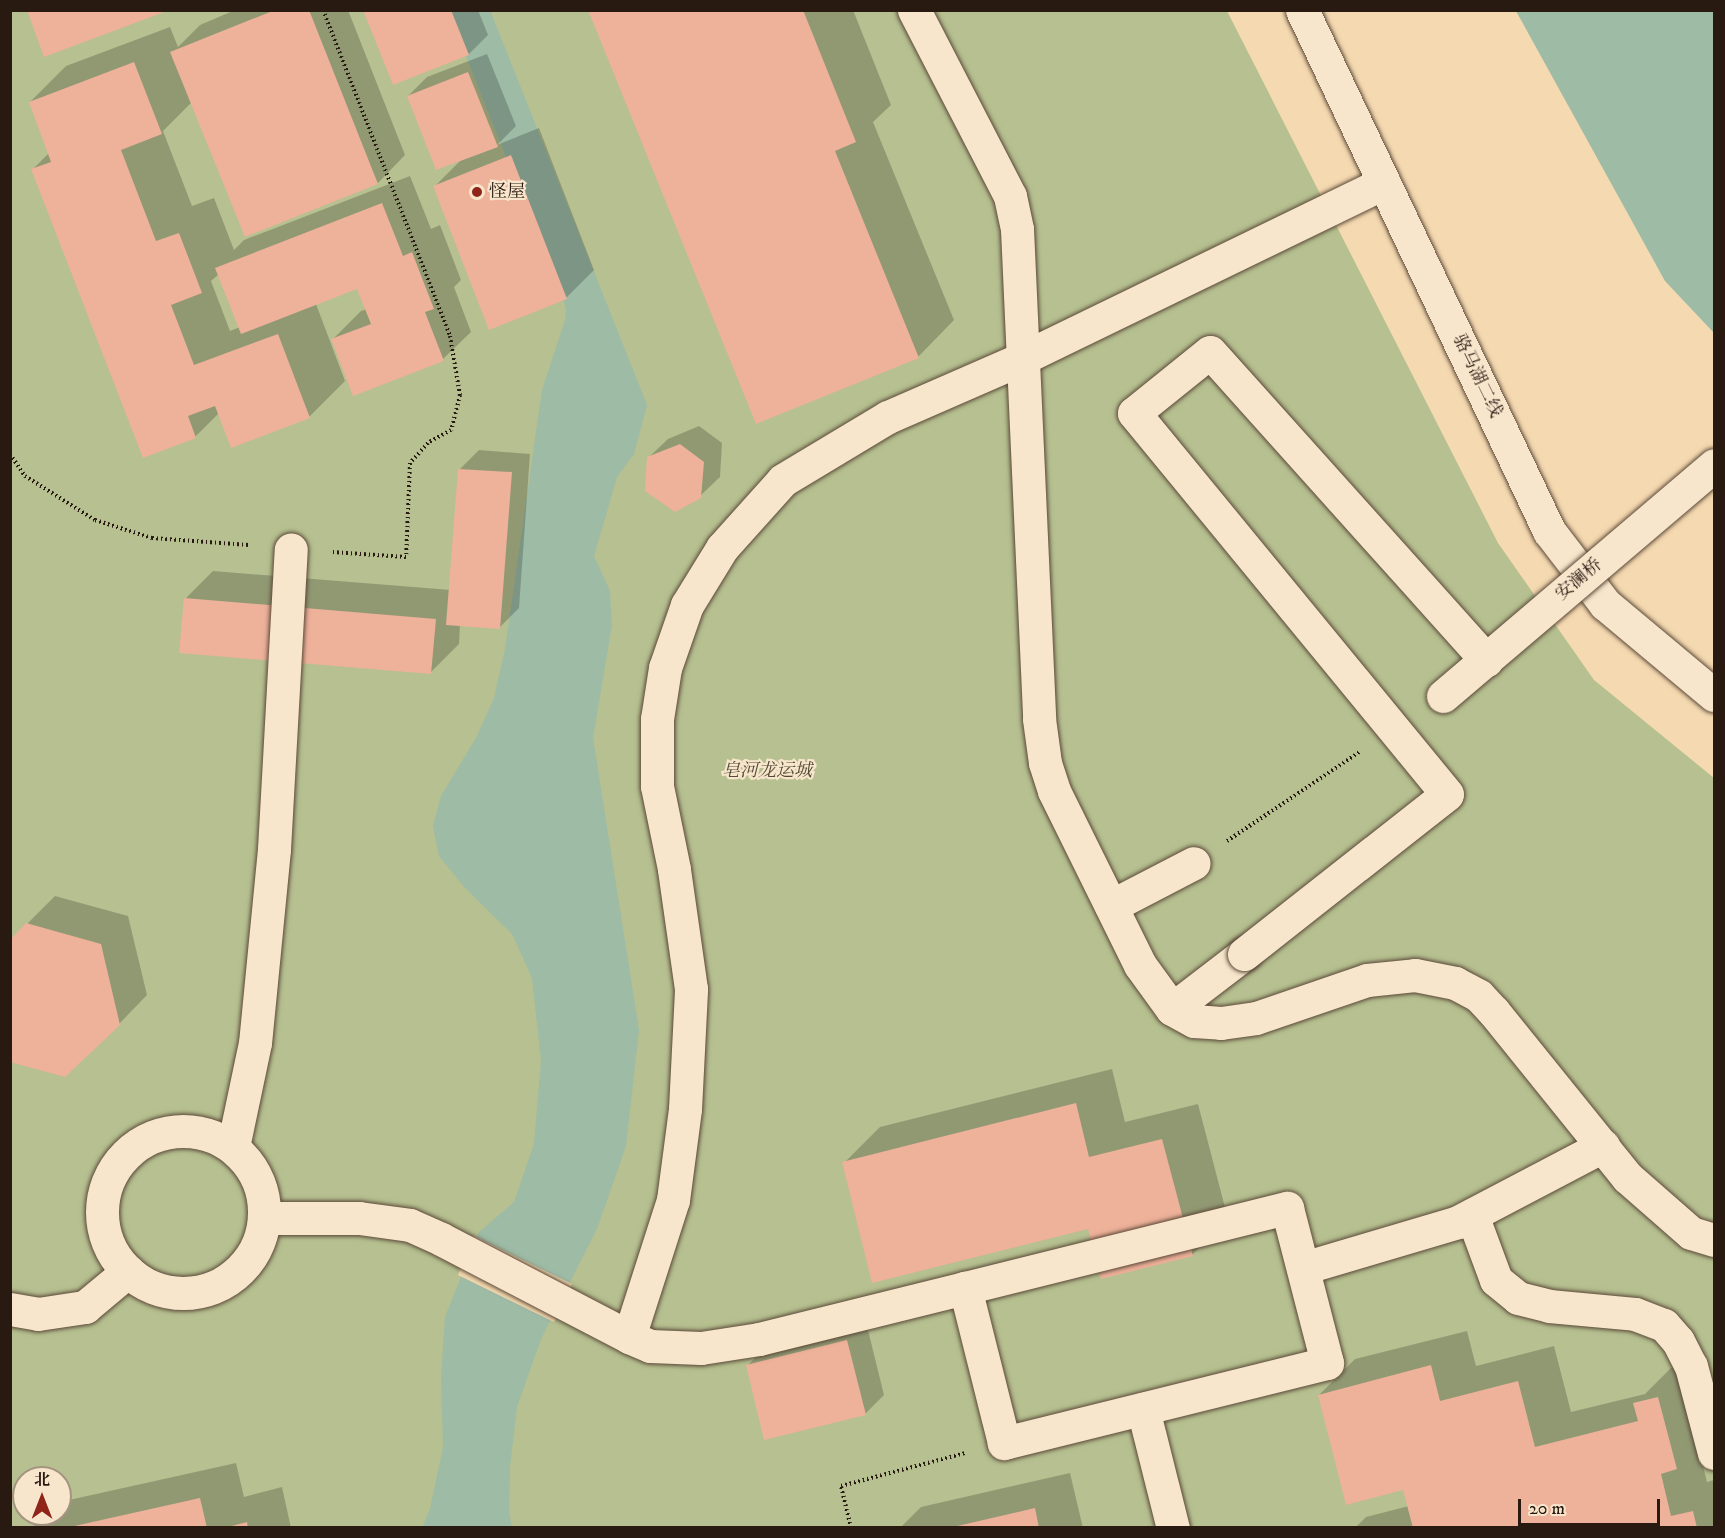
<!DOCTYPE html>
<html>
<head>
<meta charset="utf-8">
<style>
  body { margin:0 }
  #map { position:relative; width:1725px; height:1538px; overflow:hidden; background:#f5d9b0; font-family:"IM FELL DW Pica","Noto Serif SC",serif }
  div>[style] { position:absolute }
  .green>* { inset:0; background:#b6c090 }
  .water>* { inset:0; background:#9dbba5 }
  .pier>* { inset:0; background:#f5d9b0 }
  .shadow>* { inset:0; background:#0003 }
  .building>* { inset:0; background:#eeb19a }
  .path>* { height:4px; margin-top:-2px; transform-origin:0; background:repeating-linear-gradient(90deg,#281911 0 1.5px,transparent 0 4.5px) }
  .roads { filter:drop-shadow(0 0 2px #5b4939) drop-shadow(0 0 2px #5b4939) }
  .minor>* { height:33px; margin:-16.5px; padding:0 16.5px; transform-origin:16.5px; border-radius:16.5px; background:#f8e6cc }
  .minor>.ring { margin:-16.5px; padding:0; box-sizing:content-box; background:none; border:33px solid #f8e6cc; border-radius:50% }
  .bridges { filter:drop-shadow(0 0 2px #5b4939) drop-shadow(0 0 2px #5b4939) }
  .minor-bridge>* { height:33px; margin:-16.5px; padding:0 16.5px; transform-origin:16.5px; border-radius:16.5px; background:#f8e6cc }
  .dots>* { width:16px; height:16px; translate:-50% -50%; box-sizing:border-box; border:3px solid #f8e6cc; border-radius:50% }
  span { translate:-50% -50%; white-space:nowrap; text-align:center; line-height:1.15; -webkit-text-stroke:4.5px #f8e6cc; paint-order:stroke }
  .poi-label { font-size:18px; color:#281911 }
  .left { translate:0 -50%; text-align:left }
  .street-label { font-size:18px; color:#281911 }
  .park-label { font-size:18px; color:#534b37; font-style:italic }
  .frame { position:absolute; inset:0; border:12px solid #281911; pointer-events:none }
  .north { position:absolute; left:12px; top:1466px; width:60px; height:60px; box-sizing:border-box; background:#f8e6cc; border:2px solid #a59481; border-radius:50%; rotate:0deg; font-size:16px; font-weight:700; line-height:24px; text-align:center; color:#281911 }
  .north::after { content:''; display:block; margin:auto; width:21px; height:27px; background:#8f2418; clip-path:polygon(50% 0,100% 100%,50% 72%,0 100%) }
  .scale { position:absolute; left:1518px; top:1499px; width:142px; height:27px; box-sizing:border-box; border:3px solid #281911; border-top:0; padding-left:8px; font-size:18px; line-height:21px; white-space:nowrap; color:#281911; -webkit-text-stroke:4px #f8e6cc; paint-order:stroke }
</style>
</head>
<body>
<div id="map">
  <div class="green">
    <div style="clip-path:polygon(evenodd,10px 11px,1227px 11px,1498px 543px,1594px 680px,1714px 778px,1714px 1527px,11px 1527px,10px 11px,24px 1478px,60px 1478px,60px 1514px,24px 1514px,24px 1478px)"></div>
  </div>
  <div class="water">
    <div style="clip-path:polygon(490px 10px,647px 405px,634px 454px,617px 477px,594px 556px,610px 591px,612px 625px,593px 738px,639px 1030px,626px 1146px,597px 1229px,541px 1339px,517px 1407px,510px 1467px,509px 1513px,512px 1527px,422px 1528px,430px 1509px,443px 1447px,441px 1378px,445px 1317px,479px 1232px,514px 1202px,534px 1144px,541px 1060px,532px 978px,512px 934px,465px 888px,439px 856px,433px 826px,441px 796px,476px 738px,494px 698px,505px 649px,542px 390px,565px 320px,566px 308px,448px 11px)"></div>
    <div style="clip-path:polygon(1516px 11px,1714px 11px,1714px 333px,1665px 281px)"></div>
  </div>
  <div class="pier">
    <div style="clip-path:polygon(474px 1236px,572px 1284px,554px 1322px,458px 1275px)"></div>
  </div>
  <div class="shadow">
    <div style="clip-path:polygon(evenodd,235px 10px,348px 10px,405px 155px,378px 183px,192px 102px,163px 131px,192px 206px,214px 198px,234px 250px,244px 240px,410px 176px,431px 229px,440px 225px,461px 280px,454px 287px,471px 332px,443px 359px,333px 339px,361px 311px,367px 309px,358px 287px,316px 304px,345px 381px,309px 417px,219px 413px,195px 437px,33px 169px,49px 153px,30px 102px,66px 66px,170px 27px,178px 47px,200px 25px,235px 10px,219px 274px,240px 327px,230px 331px,211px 281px,219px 274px)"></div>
    <div style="clip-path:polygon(364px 10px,478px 10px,488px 35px,469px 54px)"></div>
    <div style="clip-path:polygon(590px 10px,853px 10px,891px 105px,873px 122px,954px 320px,919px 356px,757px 422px)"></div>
    <div style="clip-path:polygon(487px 54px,516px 126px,497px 145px,539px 128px,594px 270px,566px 298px,435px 186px,462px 159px,408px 96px,427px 77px)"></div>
    <div style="clip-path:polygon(699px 426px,722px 443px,720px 477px,700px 496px,648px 458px,668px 439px)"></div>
    <div style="clip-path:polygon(479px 450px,530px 454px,519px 608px,500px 627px,460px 625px,459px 644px,431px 672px,185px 599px,213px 571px,451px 590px,460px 469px)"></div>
    <div style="clip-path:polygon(55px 896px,128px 916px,147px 995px,119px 1024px,27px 924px)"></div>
    <div style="clip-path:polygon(1112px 1069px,1125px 1122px,1198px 1104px,1228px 1219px,1192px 1255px,844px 1163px,880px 1127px)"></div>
    <div style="clip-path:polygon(866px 1322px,884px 1395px,865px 1414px,747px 1366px,766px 1347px)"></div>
    <div style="clip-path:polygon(1467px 1331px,1476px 1366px,1554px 1346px,1571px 1412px,1645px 1394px,1671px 1368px,1694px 1362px,1698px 1446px,1707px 1482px,1714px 1480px,1714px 1528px,1355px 1528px,1366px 1517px,1409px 1506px,1405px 1488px,1319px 1395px,1355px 1359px)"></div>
    <div style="clip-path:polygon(236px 1463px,244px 1497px,282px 1487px,291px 1528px,32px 1528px,46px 1514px,60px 1514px,60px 1502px)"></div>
    <div style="clip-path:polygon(1070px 1473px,1083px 1528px,900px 1528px,921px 1507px)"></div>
  </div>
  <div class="building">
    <div style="clip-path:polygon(27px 10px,167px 10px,167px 11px,44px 57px)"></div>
    <div style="clip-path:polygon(275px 10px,309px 10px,378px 184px,245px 237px,170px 52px)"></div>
    <div style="clip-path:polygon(363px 10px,451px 10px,469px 55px,393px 85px)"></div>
    <div style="clip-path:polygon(588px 10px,803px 10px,856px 142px,835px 151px,919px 358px,756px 424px)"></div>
    <div style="clip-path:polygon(134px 62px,162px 134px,121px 150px,156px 241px,179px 233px,202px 293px,171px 305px,194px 365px,278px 334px,310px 418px,231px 448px,215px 406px,188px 416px,196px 438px,143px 458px,31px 169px,51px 162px,29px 102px)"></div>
    <div style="clip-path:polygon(468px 72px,498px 147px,436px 170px,407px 96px)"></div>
    <div style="clip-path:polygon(511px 155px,567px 299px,489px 330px,433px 186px)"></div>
    <div style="clip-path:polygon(382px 203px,403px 256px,412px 252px,434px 309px,425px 312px,444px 361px,353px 396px,331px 339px,371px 324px,357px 289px,241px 334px,215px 268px)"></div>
    <div style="clip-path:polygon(680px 444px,704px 462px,701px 498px,675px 512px,645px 491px,647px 457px)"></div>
    <div style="clip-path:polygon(458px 469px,512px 472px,500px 629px,446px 625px)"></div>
    <div style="clip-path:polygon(184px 598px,436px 619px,431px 674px,179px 653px)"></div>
    <div style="clip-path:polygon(26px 923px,101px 944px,120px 1025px,65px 1077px,10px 1062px,10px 940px)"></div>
    <div style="clip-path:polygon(1076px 1103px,1089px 1157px,1162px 1139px,1193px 1256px,1101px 1279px,1088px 1229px,872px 1283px,842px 1162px)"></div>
    <div style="clip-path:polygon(847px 1340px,866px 1415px,764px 1440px,746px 1365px)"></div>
    <div style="clip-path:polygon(1431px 1365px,1440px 1401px,1518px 1381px,1535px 1447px,1638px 1421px,1633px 1403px,1658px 1397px,1677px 1469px,1661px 1474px,1671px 1516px,1693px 1511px,1697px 1528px,1413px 1528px,1403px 1490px,1346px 1505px,1318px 1395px)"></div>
    <div style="clip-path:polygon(200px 1498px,207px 1528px,70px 1528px,70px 1527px)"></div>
    <div style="clip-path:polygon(1035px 1508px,1039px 1528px,953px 1528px,953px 1527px)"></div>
    <div style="clip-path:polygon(247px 1522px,248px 1528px,228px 1528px,228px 1527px)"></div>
  </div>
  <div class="path">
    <div style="left:323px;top:10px;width:350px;rotate:68.7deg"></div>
    <div style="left:450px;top:336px;width:60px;rotate:80.4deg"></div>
    <div style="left:460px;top:395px;width:36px;rotate:104deg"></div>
    <div style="left:451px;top:430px;width:26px;rotate:151deg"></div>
    <div style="left:428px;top:443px;width:27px;rotate:132deg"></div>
    <div style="left:410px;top:463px;width:94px;rotate:92.4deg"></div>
    <div style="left:406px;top:557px;width:74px;rotate:-176.1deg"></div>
    <div style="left:10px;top:454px;width:27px;rotate:56deg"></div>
    <div style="left:25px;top:476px;width:83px;rotate:32.2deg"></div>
    <div style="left:95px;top:520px;width:60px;rotate:17.5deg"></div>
    <div style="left:152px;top:538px;width:97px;rotate:4.1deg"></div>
    <div style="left:1227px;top:841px;width:161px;rotate:-33.9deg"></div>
    <div style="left:851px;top:1528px;width:43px;rotate:-103.4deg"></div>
    <div style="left:841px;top:1486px;width:128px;rotate:-14.9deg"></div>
  </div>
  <div class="roads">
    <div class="minor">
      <div style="left:914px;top:10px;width:209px;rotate:62.7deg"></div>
      <div style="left:1010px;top:196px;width:34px;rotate:78deg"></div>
      <div style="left:1017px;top:229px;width:490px;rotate:87.4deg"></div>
      <div style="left:1039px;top:719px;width:44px;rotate:82.2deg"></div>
      <div style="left:1045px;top:763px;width:29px;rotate:72deg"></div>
      <div style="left:1054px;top:791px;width:194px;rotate:63.7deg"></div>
      <div style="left:1140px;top:965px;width:54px;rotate:54deg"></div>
      <div style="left:1172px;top:1009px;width:25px;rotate:29deg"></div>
      <div style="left:1194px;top:1021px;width:27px;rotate:4deg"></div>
      <div style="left:1221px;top:1023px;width:35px;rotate:-8deg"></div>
      <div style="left:1256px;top:1018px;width:117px;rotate:-18.9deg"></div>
      <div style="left:1367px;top:980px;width:48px;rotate:-5.9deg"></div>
      <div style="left:1415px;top:975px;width:41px;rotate:11.3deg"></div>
      <div style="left:1455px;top:983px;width:27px;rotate:28deg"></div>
      <div style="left:1479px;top:996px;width:22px;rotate:47deg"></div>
      <div style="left:1494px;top:1012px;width:212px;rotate:51.1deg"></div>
      <div style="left:1627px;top:1177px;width:85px;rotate:41.2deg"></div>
      <div style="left:1691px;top:1233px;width:24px;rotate:17deg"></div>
      <div style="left:1302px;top:10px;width:577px;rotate:64.63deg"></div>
      <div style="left:1549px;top:531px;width:92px;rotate:52.5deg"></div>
      <div style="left:1605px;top:604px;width:142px;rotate:39.9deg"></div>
      <div style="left:1111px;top:906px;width:93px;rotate:-27.4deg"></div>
      <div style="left:1172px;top:1009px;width:91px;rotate:-37.4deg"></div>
      <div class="ring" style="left:102px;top:1131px;width:129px;height:129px"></div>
      <div style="left:233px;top:1147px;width:106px;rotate:-78.1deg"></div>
      <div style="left:255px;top:1043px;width:195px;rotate:-84.4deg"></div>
      <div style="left:274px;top:849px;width:300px;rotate:-86.8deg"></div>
      <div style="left:1472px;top:1215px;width:69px;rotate:69.7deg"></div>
      <div style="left:1496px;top:1280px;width:28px;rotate:39deg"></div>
      <div style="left:1518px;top:1298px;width:32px;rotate:14deg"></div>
      <div style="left:1549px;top:1306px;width:86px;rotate:5.3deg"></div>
      <div style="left:1635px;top:1314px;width:31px;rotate:21deg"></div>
      <div style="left:1664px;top:1325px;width:21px;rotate:49deg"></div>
      <div style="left:1678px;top:1341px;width:28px;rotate:63deg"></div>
      <div style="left:1691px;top:1366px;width:90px;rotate:75.2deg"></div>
      <div style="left:264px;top:1218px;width:95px"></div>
      <div style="left:359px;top:1218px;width:51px;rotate:7.8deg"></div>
      <div style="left:410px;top:1225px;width:34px;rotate:24deg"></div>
      <div style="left:441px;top:1239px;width:212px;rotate:27.5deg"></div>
      <div style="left:629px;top:1337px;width:23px;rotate:23deg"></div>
      <div style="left:650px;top:1346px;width:51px;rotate:2.2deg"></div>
      <div style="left:701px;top:1348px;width:59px;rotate:-8.8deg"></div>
      <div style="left:759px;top:1339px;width:212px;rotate:-13.9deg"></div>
      <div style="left:965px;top:1288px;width:332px;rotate:-14deg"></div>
      <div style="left:1287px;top:1208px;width:160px;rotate:75.5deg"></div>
      <div style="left:1327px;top:1363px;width:333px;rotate:166.1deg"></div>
      <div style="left:1004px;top:1443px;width:160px;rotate:-104.1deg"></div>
      <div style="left:1303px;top:1268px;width:162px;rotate:-16.5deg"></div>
      <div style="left:1458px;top:1222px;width:164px;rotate:-27.7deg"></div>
      <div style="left:10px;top:1309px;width:28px;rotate:10deg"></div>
      <div style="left:38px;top:1314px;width:48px;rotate:-8.5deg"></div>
      <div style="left:85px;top:1307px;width:56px;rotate:-39.9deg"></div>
      <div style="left:629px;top:1337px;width:144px;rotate:-72.2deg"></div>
      <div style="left:673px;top:1200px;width:92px;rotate:-82.5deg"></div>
      <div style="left:685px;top:1109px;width:120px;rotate:-87.1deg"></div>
      <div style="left:691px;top:989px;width:121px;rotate:-98.1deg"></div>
      <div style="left:674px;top:869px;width:85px;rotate:-101.6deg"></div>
      <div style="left:657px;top:786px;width:67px;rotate:-90deg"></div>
      <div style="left:657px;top:719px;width:52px;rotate:-81.1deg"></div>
      <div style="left:665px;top:668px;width:67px;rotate:-70.8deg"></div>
      <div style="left:687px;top:605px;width:67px;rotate:-58.4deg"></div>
      <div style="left:722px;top:548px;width:91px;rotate:-48.1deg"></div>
      <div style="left:783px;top:480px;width:122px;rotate:-31deg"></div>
      <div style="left:888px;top:417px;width:147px;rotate:-23.6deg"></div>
      <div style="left:1023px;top:358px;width:401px;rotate:-25.9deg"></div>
      <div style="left:1143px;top:1409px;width:123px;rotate:75.9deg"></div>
    </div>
  </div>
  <div class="bridges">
    <div class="minor-bridge">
      <div style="left:1443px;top:696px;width:356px;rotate:-40.4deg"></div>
      <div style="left:1244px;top:954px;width:258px;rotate:-38.2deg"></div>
      <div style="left:1447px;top:794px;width:493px;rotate:-129.4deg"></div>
      <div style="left:1134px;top:413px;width:97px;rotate:-38.8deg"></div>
      <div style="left:1210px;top:352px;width:414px;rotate:48.1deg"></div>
    </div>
  </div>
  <div class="dots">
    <div style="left:477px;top:192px;background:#8f2418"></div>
  </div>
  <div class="poi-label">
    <span class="left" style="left:489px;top:192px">怪屋</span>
  </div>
  <div class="street-label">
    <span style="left:1477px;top:376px;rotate:64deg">骆马湖二线</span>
    <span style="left:1579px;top:580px;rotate:-40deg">安澜桥</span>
  </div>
  <div class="park-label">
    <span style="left:767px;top:771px">皂河龙运城</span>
  </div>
  <div class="frame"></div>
  <div class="north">北</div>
  <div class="scale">20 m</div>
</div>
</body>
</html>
